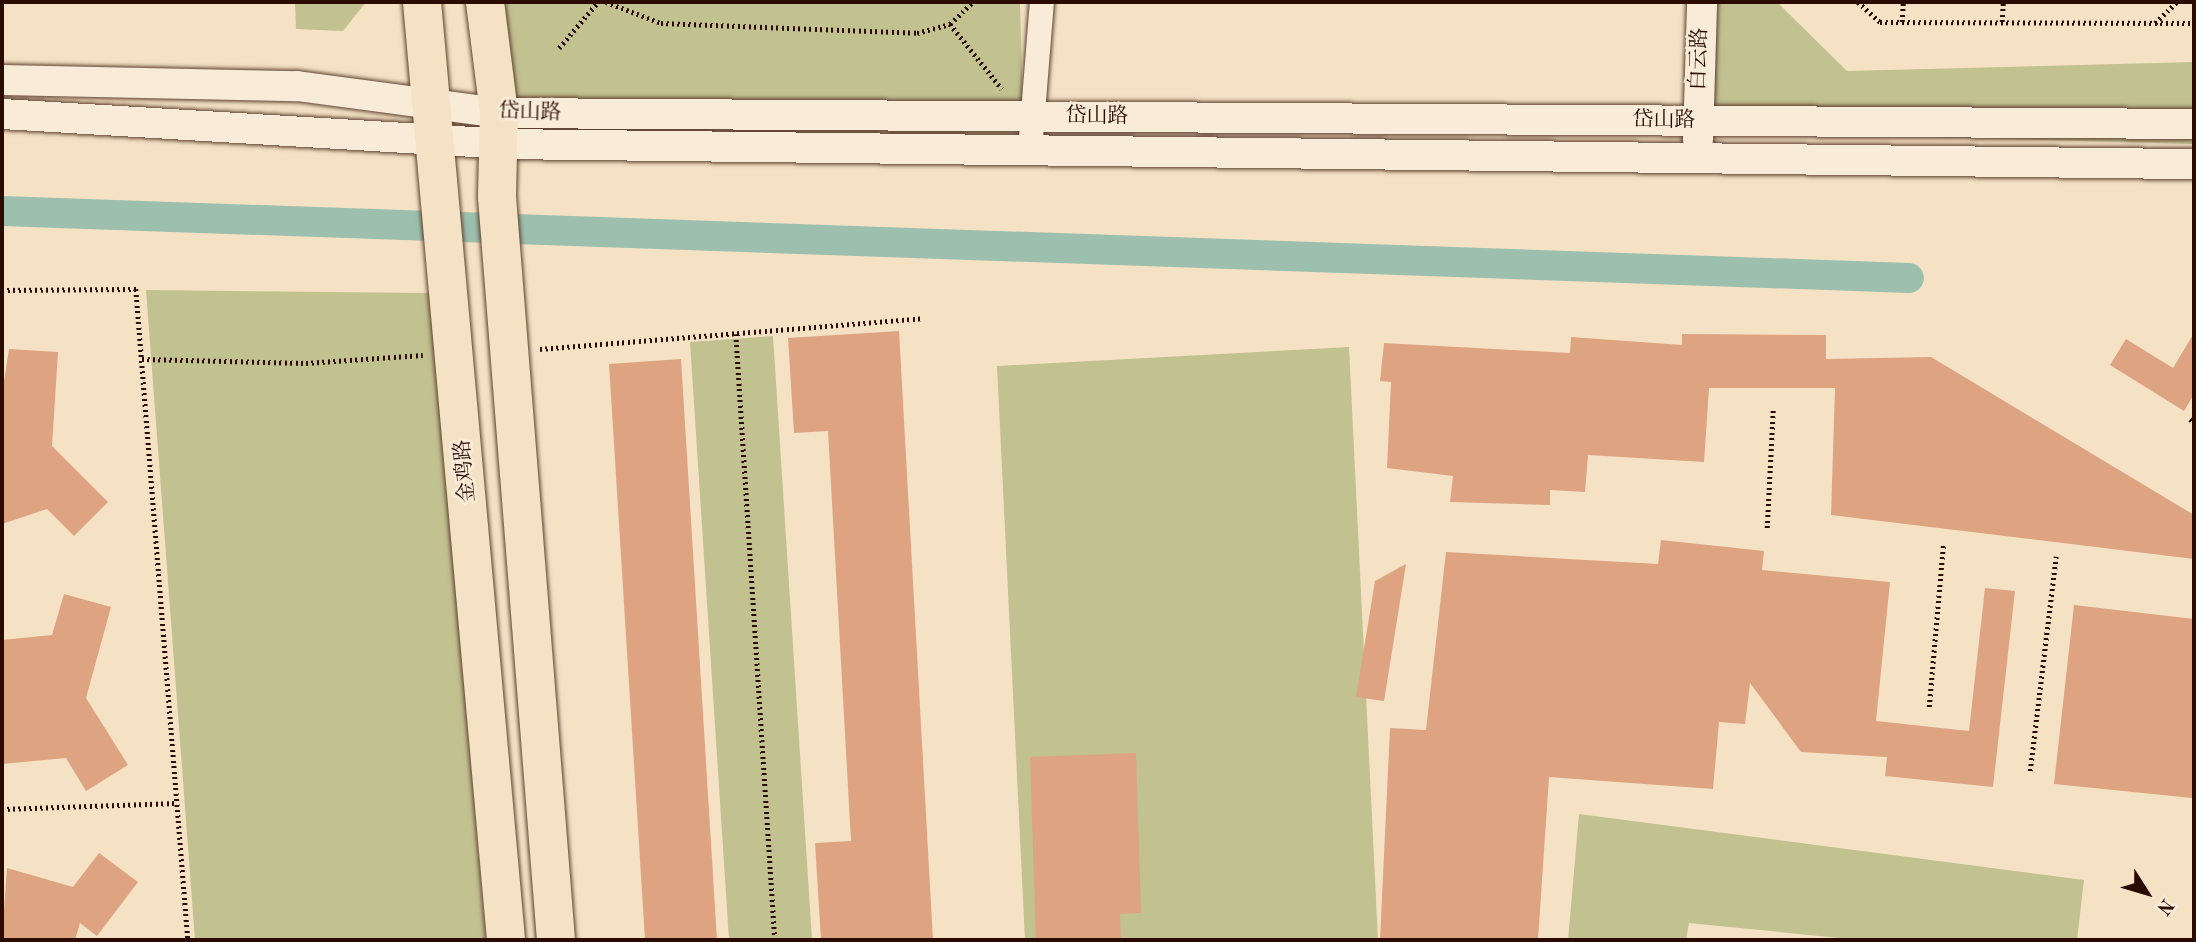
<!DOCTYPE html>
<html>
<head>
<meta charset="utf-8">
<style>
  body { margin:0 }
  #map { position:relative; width:2196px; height:942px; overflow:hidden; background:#f5e2c5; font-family:"Old Standard TT","Noto Serif SC",serif }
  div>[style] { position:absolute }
  .green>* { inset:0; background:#c2c190 }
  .canal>* { height:30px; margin:-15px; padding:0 15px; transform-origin:15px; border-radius:15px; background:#9dbfae }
  .building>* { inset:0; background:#dea381 }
  .path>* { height:4.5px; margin-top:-2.25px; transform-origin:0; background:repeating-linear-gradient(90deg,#2b0b00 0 2px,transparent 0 5.5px) }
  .roads { filter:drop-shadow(0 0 2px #5e4131) drop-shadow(0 0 2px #5e4131) }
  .minor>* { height:24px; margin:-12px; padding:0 12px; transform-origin:12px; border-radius:12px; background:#f8ecd9 }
  .tertiary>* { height:30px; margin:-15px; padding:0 15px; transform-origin:15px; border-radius:15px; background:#f8ecd9 }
  .primary>* { height:38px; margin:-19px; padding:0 19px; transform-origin:19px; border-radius:19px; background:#f5e2c5 }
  span { translate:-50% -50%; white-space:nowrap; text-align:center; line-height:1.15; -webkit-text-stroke:5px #f8ecd9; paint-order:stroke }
  .street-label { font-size:21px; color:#2b0b00 }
  .frame { position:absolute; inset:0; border:4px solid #2b0b00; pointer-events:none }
  .north { position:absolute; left:2112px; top:858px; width:70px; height:70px; -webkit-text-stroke:5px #f8ecd9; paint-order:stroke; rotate:127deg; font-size:19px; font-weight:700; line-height:28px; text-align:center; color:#2b0b00 }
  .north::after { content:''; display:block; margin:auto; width:24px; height:32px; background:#2b0b00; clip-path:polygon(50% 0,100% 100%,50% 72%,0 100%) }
</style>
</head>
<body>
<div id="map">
  <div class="green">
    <div style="clip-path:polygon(295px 2px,366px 2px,343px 31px,296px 29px)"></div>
    <div style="clip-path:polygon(501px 2px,1020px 2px,1023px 112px,508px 116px)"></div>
    <div style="clip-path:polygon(1707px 2px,1777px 2px,1847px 71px,2194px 62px,2194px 144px,1703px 131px)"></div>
    <div style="clip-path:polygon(146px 290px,430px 293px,486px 940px,195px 940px)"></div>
    <div style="clip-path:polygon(773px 336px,812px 940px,729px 940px,690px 342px)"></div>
    <div style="clip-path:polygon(1349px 347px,1378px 940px,1025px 940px,997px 366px)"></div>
    <div style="clip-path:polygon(1579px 814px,2084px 880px,2077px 940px,1859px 940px,1689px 923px,1686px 940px,1568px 940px)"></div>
  </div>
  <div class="canal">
    <div style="left:2px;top:211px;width:1908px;rotate:2.01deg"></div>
  </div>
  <div class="building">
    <div style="clip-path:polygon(899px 331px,933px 940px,821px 940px,815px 843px,851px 841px,828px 431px,794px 433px,788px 338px)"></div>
    <div style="clip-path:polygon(2194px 333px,2194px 394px,2184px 411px,2110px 365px,2126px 339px,2173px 368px)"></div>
    <div style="clip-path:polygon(1682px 334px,1826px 335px,1826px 359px,1931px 357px,2194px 515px,2194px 559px,1831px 515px,1835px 388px,1709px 388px,1704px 462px,1588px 455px,1585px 492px,1550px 490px,1550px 505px,1450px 502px,1453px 476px,1387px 468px,1391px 382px,1380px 381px,1384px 343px,1570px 353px,1571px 337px,1682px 345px)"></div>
    <div style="clip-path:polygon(9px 349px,58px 352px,52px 446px,108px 502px,74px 536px,47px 509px,2px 524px,2px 394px)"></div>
    <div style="clip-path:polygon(681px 359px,717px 940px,645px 940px,609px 364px)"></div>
    <div style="clip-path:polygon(1661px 540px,1764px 551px,1762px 570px,1890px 582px,1876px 721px,1969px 731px,1985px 588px,2015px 591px,1993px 787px,1885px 776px,1887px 757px,1801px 752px,1750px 683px,1745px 724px,1719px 722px,1713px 789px,1549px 777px,1538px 940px,1380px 940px,1390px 728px,1426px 730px,1446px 552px,1658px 564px)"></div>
    <div style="clip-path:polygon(1406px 564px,1384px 701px,1356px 697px,1375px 581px)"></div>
    <div style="clip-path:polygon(64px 594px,111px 607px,86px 698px,128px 765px,86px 791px,66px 758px,2px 764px,2px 640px,52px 635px)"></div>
    <div style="clip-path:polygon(2074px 605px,2194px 619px,2192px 798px,2054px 784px)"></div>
    <div style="clip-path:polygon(1136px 753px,1141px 913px,1120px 914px,1121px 940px,1036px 940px,1030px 757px)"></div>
    <div style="clip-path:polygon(99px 853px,138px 882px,97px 936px,80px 923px,75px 940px,2px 940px,7px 868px,73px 887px)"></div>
  </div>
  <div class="path">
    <div style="left:606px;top:2px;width:59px;rotate:20.9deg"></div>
    <div style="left:661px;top:23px;width:256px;rotate:2.2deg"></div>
    <div style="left:917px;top:33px;width:34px;rotate:-15deg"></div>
    <div style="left:950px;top:24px;width:32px;rotate:-44deg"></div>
    <div style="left:1858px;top:2px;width:30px;rotate:42deg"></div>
    <div style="left:1880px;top:22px;width:314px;rotate:0.2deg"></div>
    <div style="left:1902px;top:22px;width:20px;rotate:-87deg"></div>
    <div style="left:2002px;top:22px;width:20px;rotate:-87deg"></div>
    <div style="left:2155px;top:23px;width:30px;rotate:-44deg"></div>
    <div style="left:950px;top:24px;width:83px;rotate:51.3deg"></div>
    <div style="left:559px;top:48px;width:60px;rotate:-49.7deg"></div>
    <div style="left:2px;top:290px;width:134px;rotate:-0.4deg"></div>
    <div style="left:136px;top:289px;width:653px;rotate:85.43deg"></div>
    <div style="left:736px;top:334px;width:607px;rotate:86.32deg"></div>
    <div style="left:540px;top:349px;width:385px;rotate:-4.6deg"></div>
    <div style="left:142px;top:359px;width:164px;rotate:1.4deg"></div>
    <div style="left:306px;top:363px;width:117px;rotate:-3.9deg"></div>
    <div style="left:2190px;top:419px;width:5px;rotate:37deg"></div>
    <div style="left:1767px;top:528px;width:120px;rotate:-87.1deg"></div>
    <div style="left:1929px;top:707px;width:162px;rotate:-85deg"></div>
    <div style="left:2030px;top:771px;width:216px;rotate:-83.1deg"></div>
    <div style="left:2px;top:809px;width:175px;rotate:-2deg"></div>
  </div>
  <div class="roads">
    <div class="minor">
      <div style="left:1030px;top:150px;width:148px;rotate:-85.4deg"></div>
    </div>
    <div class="tertiary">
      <div style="left:2px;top:80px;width:295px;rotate:1.2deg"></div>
      <div style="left:297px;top:86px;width:204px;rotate:7.6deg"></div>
      <div style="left:499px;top:113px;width:1695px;rotate:0.37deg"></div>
      <div style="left:2px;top:114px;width:499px;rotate:3.4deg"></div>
      <div style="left:500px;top:144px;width:1694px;rotate:0.68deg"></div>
      <div style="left:1698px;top:140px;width:138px;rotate:-88.3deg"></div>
    </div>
    <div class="primary">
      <div style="left:422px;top:2px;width:942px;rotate:84.88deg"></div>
      <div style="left:485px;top:2px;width:112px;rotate:82.8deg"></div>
      <div style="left:499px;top:113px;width:84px;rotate:91.4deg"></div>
      <div style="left:497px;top:197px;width:745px;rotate:85.46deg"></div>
    </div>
  </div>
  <div class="street-label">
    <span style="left:1700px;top:59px;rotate:-88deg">白云路</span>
    <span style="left:530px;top:113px;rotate:1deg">岱山路</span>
    <span style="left:1097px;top:117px">岱山路</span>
    <span style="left:1664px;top:121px">岱山路</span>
    <span style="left:466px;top:471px;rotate:-95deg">金鸡路</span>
  </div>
  <div class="frame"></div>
  <div class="north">N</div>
</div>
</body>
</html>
